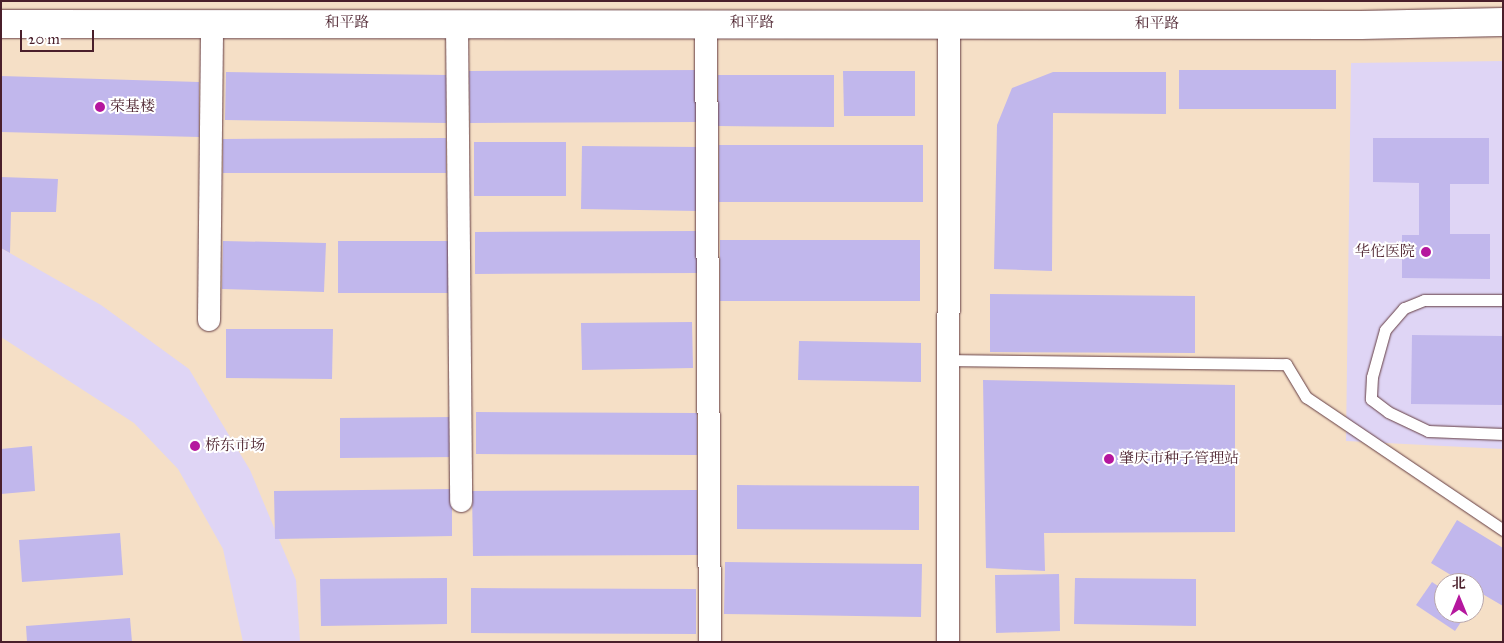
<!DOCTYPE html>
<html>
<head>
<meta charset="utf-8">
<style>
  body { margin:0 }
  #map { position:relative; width:1504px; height:643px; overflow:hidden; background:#f5dfc6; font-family:"IM FELL Great Primer","Noto Serif SC",serif }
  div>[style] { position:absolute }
  .built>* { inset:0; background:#dfd5f5 }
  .building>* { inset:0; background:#c1b7ec }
  .roads { filter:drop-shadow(0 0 1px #643c42) drop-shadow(0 0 1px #643c42) }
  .lane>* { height:11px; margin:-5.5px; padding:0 5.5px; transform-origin:5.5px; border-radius:5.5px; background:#fff }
  .street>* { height:22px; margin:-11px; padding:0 11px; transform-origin:11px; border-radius:11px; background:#fff }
  .secondary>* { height:28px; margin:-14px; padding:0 14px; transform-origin:14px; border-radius:14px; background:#fff }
  .dots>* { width:14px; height:14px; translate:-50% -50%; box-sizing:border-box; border:2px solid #fff; border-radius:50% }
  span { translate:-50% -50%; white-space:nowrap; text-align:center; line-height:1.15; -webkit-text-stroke:4px #fff; paint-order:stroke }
  .street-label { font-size:15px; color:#4a1f2b }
  .poi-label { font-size:15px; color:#4a1f2b }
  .left { translate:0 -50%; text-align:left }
  .right { translate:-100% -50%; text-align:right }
  .frame { position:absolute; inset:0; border:2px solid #4a1f2b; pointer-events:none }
  .north { position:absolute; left:1434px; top:573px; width:50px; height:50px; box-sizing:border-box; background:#fff; border:1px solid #b7a5aa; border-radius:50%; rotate:0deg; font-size:14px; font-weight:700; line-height:20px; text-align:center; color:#4a1f2b }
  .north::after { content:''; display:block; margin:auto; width:18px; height:22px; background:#b5179e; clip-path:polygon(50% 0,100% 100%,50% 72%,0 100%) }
  .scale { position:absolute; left:20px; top:30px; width:74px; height:22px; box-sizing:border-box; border:2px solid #4a1f2b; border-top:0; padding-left:6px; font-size:15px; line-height:18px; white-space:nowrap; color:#4a1f2b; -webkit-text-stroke:4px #fff; paint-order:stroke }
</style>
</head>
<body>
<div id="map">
  <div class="built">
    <div style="clip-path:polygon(1503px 61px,1503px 449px,1346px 441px,1351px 63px)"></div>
    <div style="clip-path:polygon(1px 248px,101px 305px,189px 369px,250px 470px,296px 580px,300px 642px,243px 642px,223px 549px,178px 469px,134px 423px,1px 337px)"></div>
  </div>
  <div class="building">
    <div style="clip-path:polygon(701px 70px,701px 122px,470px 123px,469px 71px)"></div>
    <div style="clip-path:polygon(1179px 70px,1336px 70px,1336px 109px,1179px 109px)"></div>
    <div style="clip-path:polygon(843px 71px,915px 71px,915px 116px,844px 116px)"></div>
    <div style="clip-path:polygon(226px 72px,447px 75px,446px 123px,225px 120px)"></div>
    <div style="clip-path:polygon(1053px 72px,1166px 72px,1166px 114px,1053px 113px,1052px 271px,994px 269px,997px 125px,1012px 88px)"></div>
    <div style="clip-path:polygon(718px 75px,834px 75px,834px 127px,718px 126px)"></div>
    <div style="clip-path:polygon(1px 76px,199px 82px,199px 137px,1px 132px)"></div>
    <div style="clip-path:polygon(446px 138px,446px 173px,223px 173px,223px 139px)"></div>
    <div style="clip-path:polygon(1373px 138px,1489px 138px,1489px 184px,1450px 184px,1450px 234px,1490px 234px,1490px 279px,1402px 278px,1402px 235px,1419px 235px,1419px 183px,1373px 182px)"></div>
    <div style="clip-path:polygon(474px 142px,566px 142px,566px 196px,474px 196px)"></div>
    <div style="clip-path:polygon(719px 145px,923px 145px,923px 202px,719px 202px)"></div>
    <div style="clip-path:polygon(582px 146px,697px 147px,697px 211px,581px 209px)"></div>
    <div style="clip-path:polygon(1px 177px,58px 179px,56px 212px,11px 212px,10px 253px,1px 248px)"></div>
    <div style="clip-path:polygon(697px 231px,697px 273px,475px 274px,475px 232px)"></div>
    <div style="clip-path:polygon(720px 240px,920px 240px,920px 301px,720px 301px)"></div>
    <div style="clip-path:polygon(223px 241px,326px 243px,324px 292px,222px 289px)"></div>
    <div style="clip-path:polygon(338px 241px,452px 241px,452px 293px,338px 293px)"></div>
    <div style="clip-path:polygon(990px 294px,1195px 296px,1195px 353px,990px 352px)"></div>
    <div style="clip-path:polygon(692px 322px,693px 368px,582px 370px,581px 323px)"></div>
    <div style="clip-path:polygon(226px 329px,333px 329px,332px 379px,226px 378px)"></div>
    <div style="clip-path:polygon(1412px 335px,1503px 336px,1503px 405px,1411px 404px)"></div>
    <div style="clip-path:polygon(799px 341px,921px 343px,921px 382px,798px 380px)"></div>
    <div style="clip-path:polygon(983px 380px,1235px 385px,1235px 532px,1044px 533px,1045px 571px,986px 568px)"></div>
    <div style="clip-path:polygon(476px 412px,697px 413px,697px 455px,476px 454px)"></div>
    <div style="clip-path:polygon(455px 417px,455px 457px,340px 458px,340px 418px)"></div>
    <div style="clip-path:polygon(32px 446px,35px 491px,1px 494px,1px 449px)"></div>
    <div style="clip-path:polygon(737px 485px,919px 486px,919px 530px,737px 529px)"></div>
    <div style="clip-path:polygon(452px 489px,452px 536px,275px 539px,274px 491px)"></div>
    <div style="clip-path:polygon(697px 490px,698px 555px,473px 556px,472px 491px)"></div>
    <div style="clip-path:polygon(1457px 520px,1503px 548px,1503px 606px,1474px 589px,1474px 583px,1464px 583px,1431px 563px)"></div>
    <div style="clip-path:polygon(120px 533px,123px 575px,22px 582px,19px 540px)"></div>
    <div style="clip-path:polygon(725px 562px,922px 564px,921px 617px,724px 614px)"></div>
    <div style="clip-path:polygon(1059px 574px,1060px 631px,996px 633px,995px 575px)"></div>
    <div style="clip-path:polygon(447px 578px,447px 624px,321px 626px,320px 579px)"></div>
    <div style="clip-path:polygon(1075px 578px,1196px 579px,1196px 626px,1074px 624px)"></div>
    <div style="clip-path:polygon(1432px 582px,1444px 590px,1444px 613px,1467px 613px,1455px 631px,1416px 605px)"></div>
    <div style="clip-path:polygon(471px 588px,696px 589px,696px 634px,471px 633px)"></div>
    <div style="clip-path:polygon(130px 618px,132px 642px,27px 642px,26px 626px)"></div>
  </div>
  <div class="roads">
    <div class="lane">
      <div style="left:1503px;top:300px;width:79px;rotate:180deg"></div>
      <div style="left:1424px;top:300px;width:22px;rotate:158deg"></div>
      <div style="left:1404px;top:308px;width:29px;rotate:131deg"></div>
      <div style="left:1385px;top:330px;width:49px;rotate:105.5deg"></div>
      <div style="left:1372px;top:377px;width:22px;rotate:93deg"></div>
      <div style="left:1371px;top:399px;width:21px;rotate:37deg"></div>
      <div style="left:1388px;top:412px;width:44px;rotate:25.4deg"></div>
      <div style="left:1428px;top:431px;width:75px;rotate:2.3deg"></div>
      <div style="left:948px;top:360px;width:338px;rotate:0.7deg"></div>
      <div style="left:1286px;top:364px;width:39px;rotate:59deg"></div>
      <div style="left:1306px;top:397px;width:238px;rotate:34deg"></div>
    </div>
    <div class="street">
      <div style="left:457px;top:23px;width:478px;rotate:89.5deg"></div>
      <div style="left:706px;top:23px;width:617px;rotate:89.63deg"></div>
      <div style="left:209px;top:320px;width:296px;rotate:-89.4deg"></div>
      <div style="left:948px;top:642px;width:619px;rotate:-89.91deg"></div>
    </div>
    <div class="secondary">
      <div style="left:1px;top:24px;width:1360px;rotate:0.04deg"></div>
      <div style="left:1361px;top:25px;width:142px;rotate:-1.2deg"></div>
    </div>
  </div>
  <div class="dots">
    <div style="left:100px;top:107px;background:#b5179e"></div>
    <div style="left:1426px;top:252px;background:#b5179e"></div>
    <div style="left:195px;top:446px;background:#b5179e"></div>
    <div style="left:1109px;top:459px;background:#b5179e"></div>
  </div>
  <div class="street-label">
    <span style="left:347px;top:23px">和平路</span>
    <span style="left:752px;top:23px">和平路</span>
    <span style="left:1157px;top:24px">和平路</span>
  </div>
  <div class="poi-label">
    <span class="left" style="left:110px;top:107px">荣基楼</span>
    <span class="right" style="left:1415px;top:252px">华佗医院</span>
    <span class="left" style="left:205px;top:446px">桥东市场</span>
    <span class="left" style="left:1119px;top:459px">肇庆市种子管理站</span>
  </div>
  <div class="frame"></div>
  <div class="north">北</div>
  <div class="scale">20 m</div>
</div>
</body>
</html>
